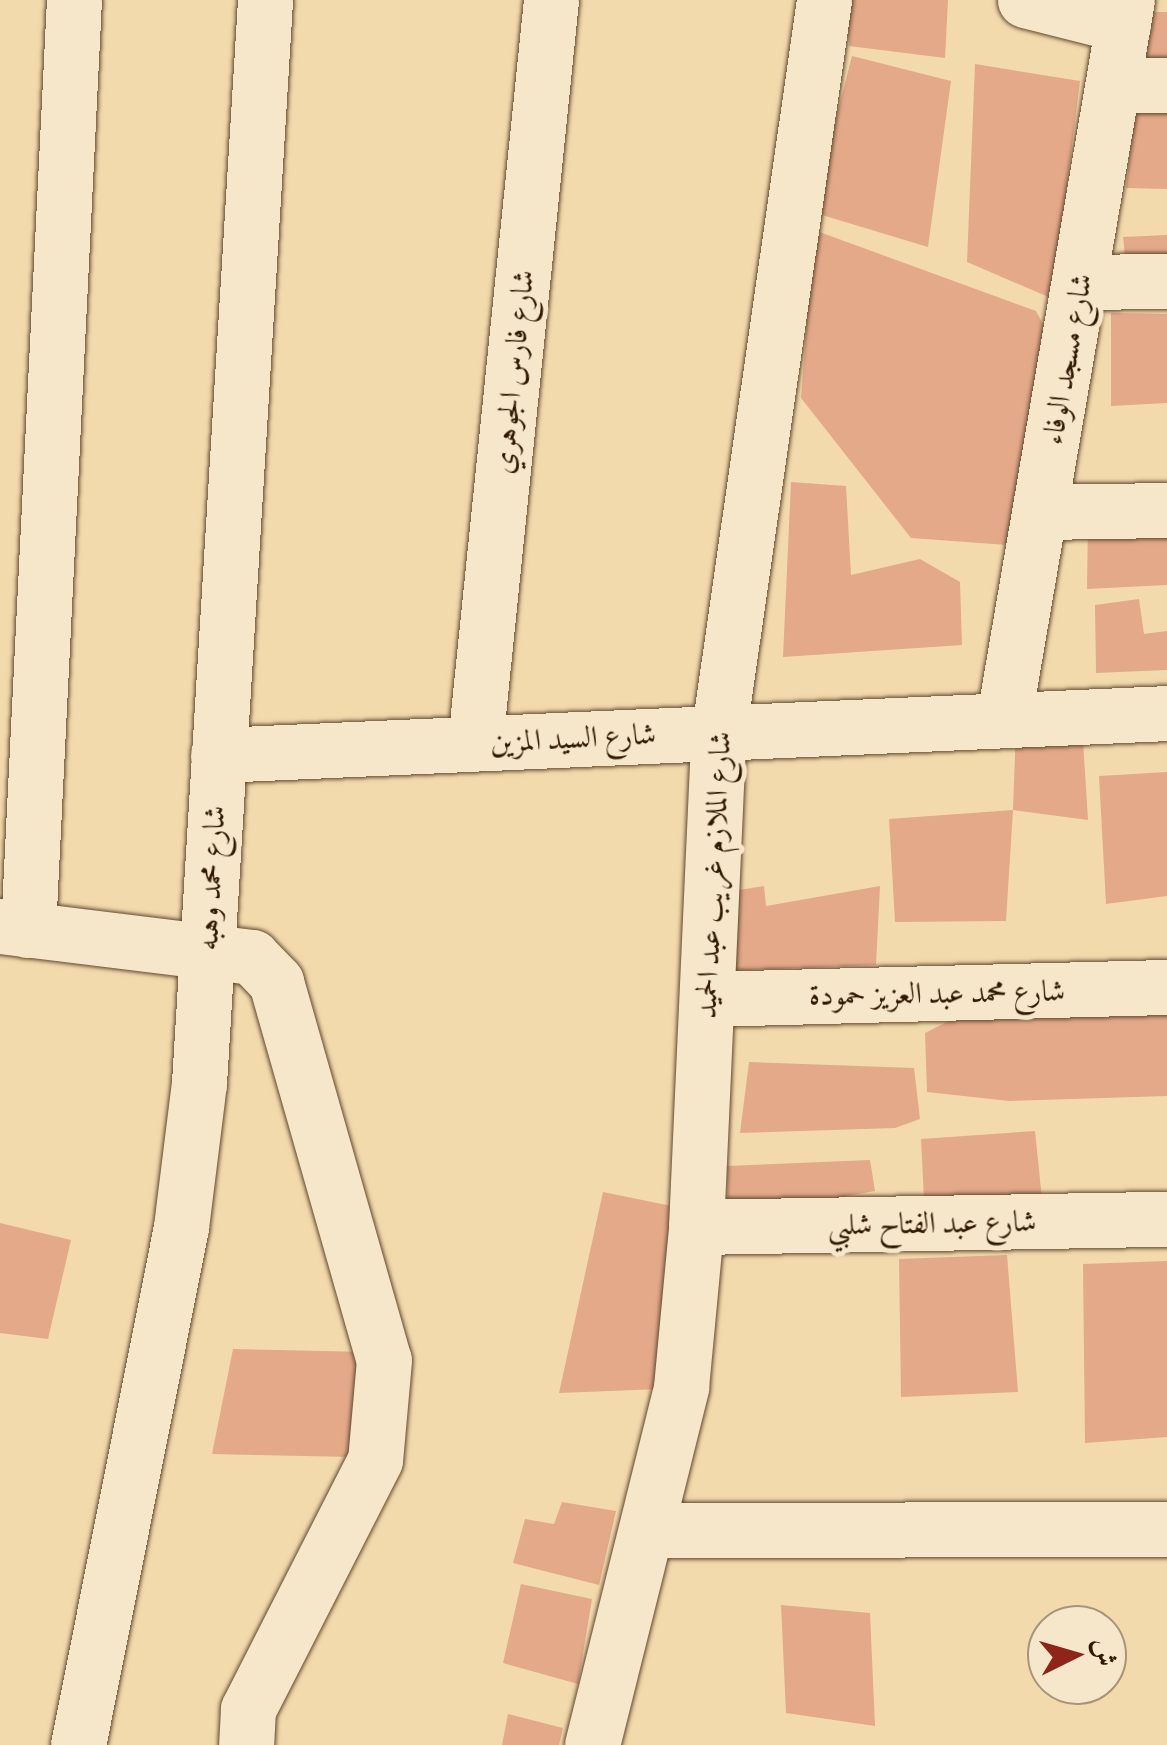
<!DOCTYPE html>
<html>
<head>
<meta charset="utf-8">
<style>
  body { margin:0 }
  #map { position:relative; width:1167px; height:1745px; overflow:hidden; background:#f3daad; font-family:"IM FELL Great Primer",Amiri,serif }
  div>[style] { position:absolute }
  .building>* { inset:0; background:#e4a989 }
  .roads { filter:drop-shadow(0 0 2px #61492e) drop-shadow(0 0 2px #61492e) }
  .minor>* { height:55px; margin:-27.5px; padding:0 27.5px; transform-origin:27.5px; border-radius:27.5px; background:#f7e7ca }
  span { translate:-50% -50%; white-space:nowrap; text-align:center; line-height:1.15; -webkit-text-stroke:10px #f7e7ca; paint-order:stroke }
  .street-label { font-size:30px; color:#301903 }
  .north { position:absolute; left:1027px; top:1605px; width:100px; height:100px; box-sizing:border-box; background:#f7e7ca; border:2px solid #a7957a; border-radius:50%; rotate:85deg; font-size:28px; font-weight:700; line-height:40px; text-align:center; color:#301903 }
  .north::after { content:''; display:block; margin:auto; width:35px; height:45px; background:#8f2418; clip-path:polygon(50% 0,100% 100%,50% 72%,0 100%) }
</style>
</head>
<body>
<div id="map">
  <div class="building">
    <div style="clip-path:polygon(846px 0,948px 0,945px 58px,849px 46px)"></div>
    <div style="clip-path:polygon(1143px 12px,1167px 12px,1167px 75px,1148px 75px)"></div>
    <div style="clip-path:polygon(852px 56px,951px 81px,928px 247px,812px 212px)"></div>
    <div style="clip-path:polygon(975px 64px,1080px 81px,1053px 299px,967px 262px)"></div>
    <div style="clip-path:polygon(1135px 108px,1167px 111px,1167px 189px,1126px 188px)"></div>
    <div style="clip-path:polygon(814px 230px,1036px 311px,1047px 332px,1021px 546px,911px 538px,801px 398px)"></div>
    <div style="clip-path:polygon(1167px 235px,1167px 264px,1126px 265px,1123px 237px)"></div>
    <div style="clip-path:polygon(1111px 313px,1167px 314px,1167px 403px,1111px 406px)"></div>
    <div style="clip-path:polygon(791px 482px,846px 486px,851px 575px,920px 559px,960px 582px,962px 645px,783px 657px)"></div>
    <div style="clip-path:polygon(1088px 521px,1167px 525px,1167px 585px,1087px 589px)"></div>
    <div style="clip-path:polygon(1139px 599px,1144px 634px,1167px 631px,1167px 670px,1096px 673px,1095px 605px)"></div>
    <div style="clip-path:polygon(1016px 725px,1082px 725px,1088px 820px,1013px 810px)"></div>
    <div style="clip-path:polygon(1167px 772px,1167px 896px,1106px 904px,1099px 776px)"></div>
    <div style="clip-path:polygon(1013px 810px,1006px 921px,895px 922px,889px 819px)"></div>
    <div style="clip-path:polygon(764px 886px,766px 906px,880px 886px,876px 965px,719px 971px,727px 892px)"></div>
    <div style="clip-path:polygon(1167px 994px,1167px 1096px,1009px 1101px,927px 1092px,925px 1033px,994px 998px)"></div>
    <div style="clip-path:polygon(749px 1062px,914px 1068px,920px 1119px,895px 1128px,740px 1133px)"></div>
    <div style="clip-path:polygon(1035px 1131px,1043px 1209px,925px 1219px,921px 1139px)"></div>
    <div style="clip-path:polygon(870px 1160px,875px 1191px,846px 1196px,848px 1222px,728px 1225px,727px 1166px)"></div>
    <div style="clip-path:polygon(603px 1192px,686px 1209px,660px 1389px,559px 1393px)"></div>
    <div style="clip-path:polygon(0 1223px,71px 1240px,48px 1339px,0 1333px)"></div>
    <div style="clip-path:polygon(1007px 1255px,1018px 1392px,901px 1397px,899px 1259px)"></div>
    <div style="clip-path:polygon(1167px 1261px,1167px 1437px,1085px 1443px,1083px 1264px)"></div>
    <div style="clip-path:polygon(233px 1349px,368px 1352px,354px 1457px,212px 1454px)"></div>
    <div style="clip-path:polygon(562px 1502px,616px 1511px,599px 1585px,513px 1563px,525px 1519px,554px 1524px)"></div>
    <div style="clip-path:polygon(521px 1584px,592px 1599px,578px 1684px,503px 1663px)"></div>
    <div style="clip-path:polygon(781px 1605px,870px 1613px,875px 1726px,786px 1713px)"></div>
    <div style="clip-path:polygon(508px 1714px,563px 1728px,559px 1745px,502px 1745px)"></div>
  </div>
  <div class="roads">
    <div class="minor">
      <div style="left:1025px;top:0;width:101px;rotate:14.3deg"></div>
      <div style="left:1113px;top:85px;width:54px"></div>
      <div style="left:1080px;top:282px;width:87px;rotate:-0.7deg"></div>
      <div style="left:1040px;top:512px;width:127px;rotate:-0.9deg"></div>
      <div style="left:1004px;top:717px;width:727px;rotate:-80.27deg"></div>
      <div style="left:475px;top:743px;width:747px;rotate:-84.16deg"></div>
      <div style="left:218px;top:755px;width:950px;rotate:-2.53deg"></div>
      <div style="left:0;top:926px;width:254px;rotate:7deg"></div>
      <div style="left:252px;top:957px;width:35px;rotate:46deg"></div>
      <div style="left:276px;top:982px;width:393px;rotate:74.1deg"></div>
      <div style="left:384px;top:1360px;width:100px;rotate:95.1deg"></div>
      <div style="left:375px;top:1460px;width:280px;rotate:117deg"></div>
      <div style="left:248px;top:1709px;width:36px;rotate:93deg"></div>
      <div style="left:28px;top:930px;width:931px;rotate:-87.17deg"></div>
      <div style="left:707px;top:999px;width:460px;rotate:-1.5deg"></div>
      <div style="left:696px;top:1227px;width:471px;rotate:-1deg"></div>
      <div style="left:648px;top:1530px;width:519px;rotate:-0.11deg"></div>
      <div style="left:78px;top:1745px;width:528px;rotate:-78.75deg"></div>
      <div style="left:181px;top:1227px;width:145px;rotate:-82.9deg"></div>
      <div style="left:199px;top:1083px;width:1085px;rotate:-86.51deg"></div>
      <div style="left:592px;top:1745px;width:369px;rotate:-76deg"></div>
      <div style="left:681px;top:1387px;width:161px;rotate:-84.6deg"></div>
      <div style="left:696px;top:1227px;width:498px;rotate:-87.4deg"></div>
      <div style="left:719px;top:730px;width:738px;rotate:-81.81deg"></div>
    </div>
  </div>
  <div class="street-label">
    <span style="left:1067px;top:359px;rotate:-80deg">شارع مسجد الوفاء</span>
    <span style="left:513px;top:372px;rotate:-84deg">شارع فارس الجوهري</span>
    <span style="left:573px;top:738px;rotate:-3deg">شارع السيد المزين</span>
    <span style="left:713px;top:875px;rotate:-87deg">شارع الملازم غريب عبد الحميد</span>
    <span style="left:211px;top:878px;rotate:-87deg">شارع محمد وهبه</span>
    <span style="left:937px;top:993px;rotate:-1deg">شارع محمد عبد العزيز حمودة</span>
    <span style="left:932px;top:1223px;rotate:-1deg">شارع عبد الفتاح شلبي</span>
  </div>
  <div class="north">ش</div>
</div>
</body>
</html>
